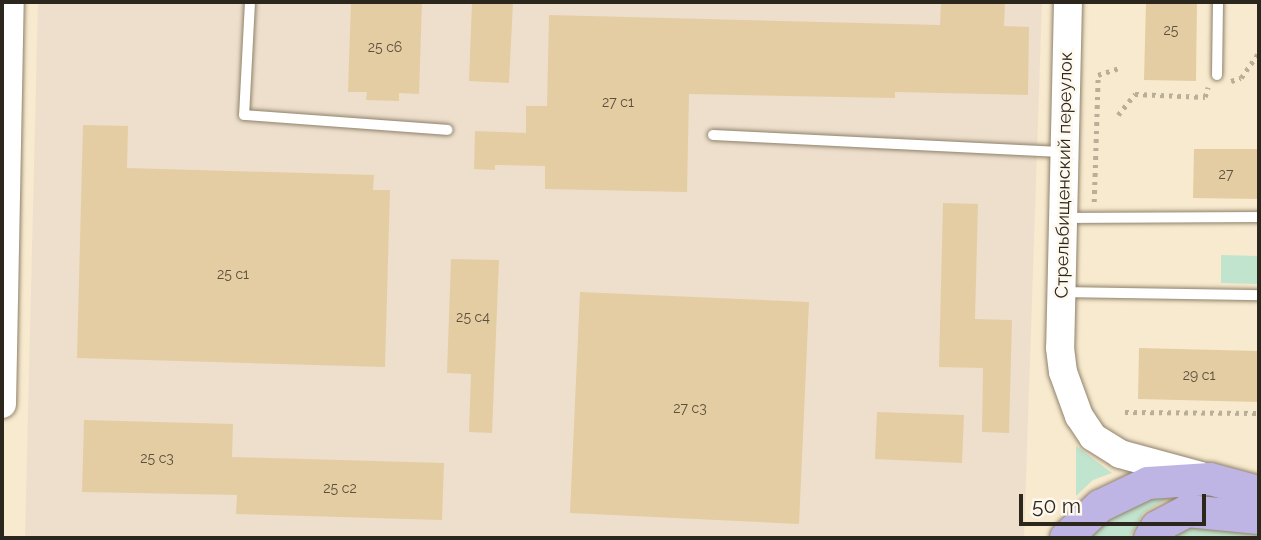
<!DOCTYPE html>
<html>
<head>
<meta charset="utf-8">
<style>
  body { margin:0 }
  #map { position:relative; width:1261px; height:540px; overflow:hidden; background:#f8eacf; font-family:Raleway,sans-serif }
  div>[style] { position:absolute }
  .industrial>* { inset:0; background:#eddfcc }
  .green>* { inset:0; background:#c0e4ce }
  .building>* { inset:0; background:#e5cda3 }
  .path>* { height:4.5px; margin-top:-2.25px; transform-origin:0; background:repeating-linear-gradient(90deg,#b9ae98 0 3.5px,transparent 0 8.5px) }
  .roads { filter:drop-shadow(0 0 2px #8f826a) drop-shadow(0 0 2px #8f826a) }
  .lane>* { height:10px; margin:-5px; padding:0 5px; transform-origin:5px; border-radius:5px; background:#fff }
  .secondary>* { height:28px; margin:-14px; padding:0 14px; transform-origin:14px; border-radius:14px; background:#fff }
  .primary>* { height:32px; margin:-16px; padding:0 16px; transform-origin:16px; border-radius:16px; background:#bfb5e5 }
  span { translate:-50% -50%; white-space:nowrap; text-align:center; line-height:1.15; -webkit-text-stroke:5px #fef8ee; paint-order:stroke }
  .number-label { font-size:14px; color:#5a503e }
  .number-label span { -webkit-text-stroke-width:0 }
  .street-label { font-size:18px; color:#2c271d }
  .frame { position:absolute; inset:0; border:4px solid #2c271d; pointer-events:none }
  .scale { position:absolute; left:1019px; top:494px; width:187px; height:32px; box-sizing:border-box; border:4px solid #2c271d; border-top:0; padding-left:9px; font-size:21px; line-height:24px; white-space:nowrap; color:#2c271d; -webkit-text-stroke:5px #fef8ee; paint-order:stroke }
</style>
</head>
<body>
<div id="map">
  <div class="industrial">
    <div style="clip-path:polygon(38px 2px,1042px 2px,1024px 538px,25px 538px)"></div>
  </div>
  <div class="green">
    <div style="clip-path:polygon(1221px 255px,1259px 256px,1259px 284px,1221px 283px)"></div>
    <div style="clip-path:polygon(1076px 446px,1112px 473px,1093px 480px,1076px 496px)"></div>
    <div style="clip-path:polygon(1170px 497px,1143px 513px,1129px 538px,1085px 538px,1130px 500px)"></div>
    <div style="clip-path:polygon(1181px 523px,1259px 532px,1259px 538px,1161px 538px)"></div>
  </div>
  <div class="building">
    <div style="clip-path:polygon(351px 2px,422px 2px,419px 94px,399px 93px,399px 101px,366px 100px,367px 92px,348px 92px)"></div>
    <div style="clip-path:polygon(472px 2px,513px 2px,509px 83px,469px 81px)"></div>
    <div style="clip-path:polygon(941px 2px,1005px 2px,1004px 26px,1029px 27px,1028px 95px,895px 92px,895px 98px,689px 94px,687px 192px,545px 189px,545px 166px,495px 165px,495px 170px,474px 169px,475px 131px,526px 133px,526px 106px,547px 106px,549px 15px,940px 25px)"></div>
    <div style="clip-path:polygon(1146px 2px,1197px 2px,1196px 81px,1144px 80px)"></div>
    <div style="clip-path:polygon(83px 125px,128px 126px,127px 168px,374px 175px,373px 190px,390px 190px,385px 367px,77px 358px)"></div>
    <div style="clip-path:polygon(1194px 149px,1259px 149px,1259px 199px,1193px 198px)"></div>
    <div style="clip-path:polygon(943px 203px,978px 204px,975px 319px,1012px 320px,1009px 433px,982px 432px,983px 368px,939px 367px)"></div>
    <div style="clip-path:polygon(451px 259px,499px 260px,492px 433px,469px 432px,471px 374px,447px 373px)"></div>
    <div style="clip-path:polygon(580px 292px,809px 302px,799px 524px,570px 513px)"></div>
    <div style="clip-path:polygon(1139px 348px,1259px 351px,1259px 402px,1138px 399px)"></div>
    <div style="clip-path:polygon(877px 412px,964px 415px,962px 463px,875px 459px)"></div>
    <div style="clip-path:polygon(84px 420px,233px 424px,232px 457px,444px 463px,442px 520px,236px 514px,237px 495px,82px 492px)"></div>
  </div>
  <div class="path">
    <div style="left:1231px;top:81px;width:10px;rotate:-17deg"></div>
    <div style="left:1241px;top:78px;width:32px;rotate:-55deg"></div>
    <div style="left:1118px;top:115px;width:27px;rotate:-51deg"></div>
    <div style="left:1135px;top:94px;width:70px;rotate:2.5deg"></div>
    <div style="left:1205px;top:97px;width:10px;rotate:-73deg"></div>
    <div style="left:1094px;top:202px;width:127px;rotate:-88.2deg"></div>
    <div style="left:1098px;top:75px;width:23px;rotate:-18deg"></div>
    <div style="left:1125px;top:412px;width:134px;rotate:0.4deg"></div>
  </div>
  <div class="roads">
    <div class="lane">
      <div style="left:250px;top:2px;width:113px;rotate:93deg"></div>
      <div style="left:244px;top:115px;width:204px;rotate:4.2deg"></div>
      <div style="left:1217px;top:75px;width:73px;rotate:-89.2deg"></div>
      <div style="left:713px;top:135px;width:348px;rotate:2.8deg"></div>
      <div style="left:1064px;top:218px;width:195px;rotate:-0.3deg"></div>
      <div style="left:1065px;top:292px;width:194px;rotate:0.9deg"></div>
    </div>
    <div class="secondary">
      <div style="left:1068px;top:2px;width:346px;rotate:91.3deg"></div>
      <div style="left:1060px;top:348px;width:24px;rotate:83deg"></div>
      <div style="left:1063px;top:372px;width:47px;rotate:70deg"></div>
      <div style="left:1079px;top:416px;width:25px;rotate:56deg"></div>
      <div style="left:1093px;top:437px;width:32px;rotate:32deg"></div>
      <div style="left:1120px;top:454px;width:84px;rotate:15.2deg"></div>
      <div style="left:2px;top:404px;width:402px;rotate:-88.9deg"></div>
    </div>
    <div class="primary">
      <div style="left:1066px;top:538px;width:47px;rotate:-43.3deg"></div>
      <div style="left:1100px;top:506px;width:53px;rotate:-25.6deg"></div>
      <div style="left:1148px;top:483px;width:62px;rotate:-3.7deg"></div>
      <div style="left:1210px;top:479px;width:51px;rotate:14.9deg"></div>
      <div style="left:1150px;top:538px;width:13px;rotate:-58deg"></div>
      <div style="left:1157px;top:527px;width:34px;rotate:-28deg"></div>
      <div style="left:1187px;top:511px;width:72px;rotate:5.6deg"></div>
    </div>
  </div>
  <div class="number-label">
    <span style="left:1171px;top:30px">25</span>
    <span style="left:385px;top:47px">25 с6</span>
    <span style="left:618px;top:102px">27 с1</span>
    <span style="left:1226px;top:174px">27</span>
    <span style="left:233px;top:274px">25 с1</span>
    <span style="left:473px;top:317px">25 с4</span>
    <span style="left:1199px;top:375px">29 с1</span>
    <span style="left:690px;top:408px">27 с3</span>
    <span style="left:157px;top:458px">25 с3</span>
    <span style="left:340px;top:488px">25 с2</span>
  </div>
  <div class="street-label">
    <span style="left:1064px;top:175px;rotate:-89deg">Стрельбищенский переулок</span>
  </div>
  <div class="frame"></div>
  <div class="scale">50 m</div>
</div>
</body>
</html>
